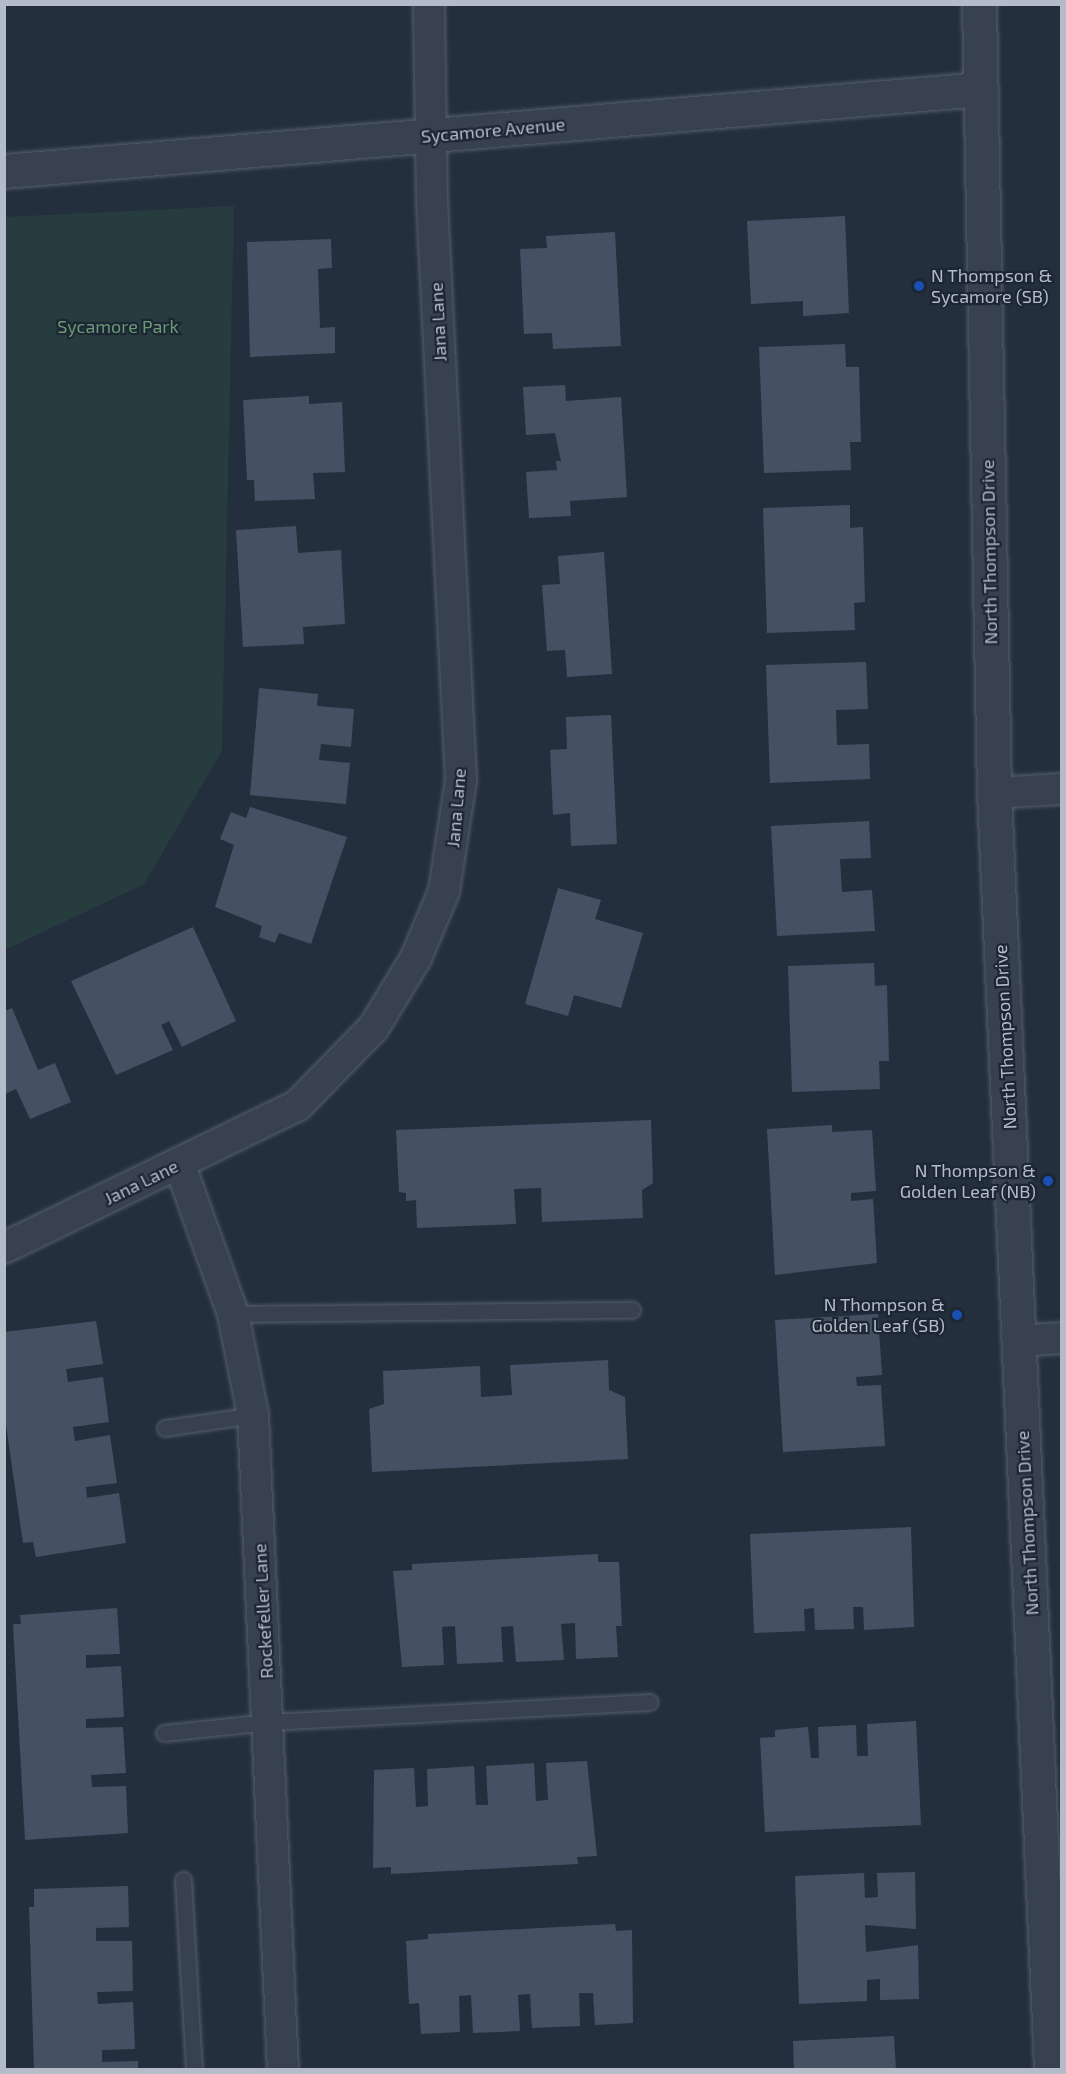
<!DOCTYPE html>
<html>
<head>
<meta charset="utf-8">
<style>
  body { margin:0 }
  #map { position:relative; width:1066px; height:2074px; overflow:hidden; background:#242f3e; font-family:"Exo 2",sans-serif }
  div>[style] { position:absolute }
  .green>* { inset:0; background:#263c3f }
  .building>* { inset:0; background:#455162 }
  .roads { filter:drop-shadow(0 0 2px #565f6c) drop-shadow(0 0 2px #565f6c) }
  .service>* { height:15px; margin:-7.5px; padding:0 7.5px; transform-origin:7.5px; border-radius:7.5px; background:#38414e }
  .minor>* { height:30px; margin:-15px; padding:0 15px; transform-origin:15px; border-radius:15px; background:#38414e }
  .tertiary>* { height:33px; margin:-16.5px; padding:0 16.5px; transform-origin:16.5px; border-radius:16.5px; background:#38414e }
  .dots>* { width:16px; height:16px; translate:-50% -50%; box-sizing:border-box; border:3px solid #1d2633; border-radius:50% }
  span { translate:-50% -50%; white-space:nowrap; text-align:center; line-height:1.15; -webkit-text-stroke:4.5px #1d2633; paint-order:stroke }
  .street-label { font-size:18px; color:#b4bcc9 }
  .poi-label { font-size:18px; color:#b4bcc9 }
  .left { translate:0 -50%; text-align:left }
  .right { translate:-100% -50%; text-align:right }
  .park-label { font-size:18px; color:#6b9a76 }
  .frame { position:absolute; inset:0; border:6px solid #b4bcc9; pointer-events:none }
</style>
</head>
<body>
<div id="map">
  <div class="green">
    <div style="clip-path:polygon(234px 206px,222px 751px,144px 884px,5px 950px,5px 217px)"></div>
  </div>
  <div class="building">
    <div style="clip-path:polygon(845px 216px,849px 313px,803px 316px,803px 301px,751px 304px,747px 221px)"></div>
    <div style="clip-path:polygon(615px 232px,621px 346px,553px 349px,552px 333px,524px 334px,520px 249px,547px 248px,546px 236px)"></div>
    <div style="clip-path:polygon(331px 239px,332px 268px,318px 269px,320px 328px,335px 327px,335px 353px,250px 357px,247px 242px)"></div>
    <div style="clip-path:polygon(845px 344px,846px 367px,859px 367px,861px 442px,850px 442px,851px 470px,764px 473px,759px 347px)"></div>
    <div style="clip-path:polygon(565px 385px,566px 401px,621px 397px,627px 497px,570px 501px,571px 516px,529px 518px,526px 472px,557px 470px,556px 461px,561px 461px,555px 433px,526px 435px,523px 387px)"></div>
    <div style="clip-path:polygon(309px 396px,309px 404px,342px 402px,345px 472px,313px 473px,315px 499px,255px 501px,254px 480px,247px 480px,243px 400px)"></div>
    <div style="clip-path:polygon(850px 505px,850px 528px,863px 527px,865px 602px,854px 603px,855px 630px,767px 633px,763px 508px)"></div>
    <div style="clip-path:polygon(296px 526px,298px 553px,341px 550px,345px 624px,303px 627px,304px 644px,243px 647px,236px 530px)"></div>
    <div style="clip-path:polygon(604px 552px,612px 674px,567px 677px,565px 650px,547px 651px,542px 585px,560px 584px,558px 556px)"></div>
    <div style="clip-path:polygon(866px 662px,868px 709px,836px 710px,837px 745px,869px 744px,870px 779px,770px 783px,766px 665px)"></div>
    <div style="clip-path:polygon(259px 688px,318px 694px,317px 706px,354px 709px,351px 747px,321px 744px,319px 760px,350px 763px,346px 804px,250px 795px)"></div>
    <div style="clip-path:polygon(611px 715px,617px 844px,571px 846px,570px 813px,553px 815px,550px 750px,567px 749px,566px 717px)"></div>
    <div style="clip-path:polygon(250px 807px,347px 837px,311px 944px,279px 933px,275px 943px,259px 937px,262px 926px,215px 907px,234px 845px,220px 839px,231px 812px,246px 818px)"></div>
    <div style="clip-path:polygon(869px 821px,871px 858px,840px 859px,842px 892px,872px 890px,875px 931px,777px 936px,771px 826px)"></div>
    <div style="clip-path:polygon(558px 888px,601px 900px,595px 919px,643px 933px,621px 1008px,574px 995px,568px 1016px,525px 1004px)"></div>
    <div style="clip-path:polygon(193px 927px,236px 1021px,182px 1047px,169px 1021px,161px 1025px,173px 1050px,116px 1075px,71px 981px)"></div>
    <div style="clip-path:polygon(874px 963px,875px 986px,887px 985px,889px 1061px,879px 1061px,880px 1089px,792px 1092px,788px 966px)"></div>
    <div style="clip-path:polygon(12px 1008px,38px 1070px,55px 1063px,71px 1102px,30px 1119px,16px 1089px,5px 1094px,5px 1011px)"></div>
    <div style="clip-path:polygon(651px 1120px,653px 1183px,642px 1190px,643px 1218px,542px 1222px,541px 1188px,514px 1189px,516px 1224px,417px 1228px,416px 1200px,406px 1201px,406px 1193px,399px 1192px,396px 1130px)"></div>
    <div style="clip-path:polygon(832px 1125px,832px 1132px,872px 1130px,876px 1191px,851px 1193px,851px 1201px,873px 1199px,877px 1263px,775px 1275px,767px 1129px)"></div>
    <div style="clip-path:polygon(878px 1314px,882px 1375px,856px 1377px,857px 1386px,881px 1385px,885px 1446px,783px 1452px,775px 1320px)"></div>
    <div style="clip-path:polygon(96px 1321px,103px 1364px,66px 1369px,68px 1382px,103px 1377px,109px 1422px,73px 1427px,75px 1441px,110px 1435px,117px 1483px,86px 1487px,87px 1498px,119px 1493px,126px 1543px,36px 1557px,33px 1542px,23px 1543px,4px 1411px,4px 1332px)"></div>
    <div style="clip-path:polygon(608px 1360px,609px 1390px,625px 1397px,628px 1459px,372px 1472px,369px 1409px,384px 1404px,383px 1371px,480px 1366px,481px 1397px,512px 1395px,510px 1365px)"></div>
    <div style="clip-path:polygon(911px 1527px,914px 1627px,864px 1630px,863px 1607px,853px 1607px,854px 1629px,815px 1630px,814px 1608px,804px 1609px,805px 1631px,754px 1633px,750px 1534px)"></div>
    <div style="clip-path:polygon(598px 1554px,598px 1562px,619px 1562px,622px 1626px,616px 1626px,618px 1657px,576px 1659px,575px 1623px,561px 1624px,564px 1660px,516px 1662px,513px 1626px,501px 1627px,503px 1662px,457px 1664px,455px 1626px,442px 1627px,444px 1665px,402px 1667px,393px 1571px,412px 1570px,412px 1564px)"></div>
    <div style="clip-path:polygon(117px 1608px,120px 1654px,86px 1655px,86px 1668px,121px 1666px,124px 1717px,86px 1719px,86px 1728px,123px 1727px,126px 1773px,91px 1775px,92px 1787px,126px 1786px,128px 1833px,25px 1840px,13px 1624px,21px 1624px,20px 1615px)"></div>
    <div style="clip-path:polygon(916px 1721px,921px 1825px,765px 1832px,760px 1738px,775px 1737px,775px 1730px,808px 1727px,811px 1758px,819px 1758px,818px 1727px,856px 1725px,857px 1756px,868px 1756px,867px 1724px)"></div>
    <div style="clip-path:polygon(587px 1761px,597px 1856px,577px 1857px,578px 1864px,391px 1874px,391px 1867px,373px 1868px,374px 1770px,414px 1768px,416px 1807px,428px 1806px,427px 1769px,474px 1766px,476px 1805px,488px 1805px,486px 1766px,534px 1763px,536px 1801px,548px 1800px,546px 1763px)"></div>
    <div style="clip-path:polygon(915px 1872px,916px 1929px,865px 1925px,866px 1952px,918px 1945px,919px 1999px,880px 2000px,880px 1979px,867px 1980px,867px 2001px,799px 2004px,795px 1876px,864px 1873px,865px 1898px,878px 1897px,877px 1873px)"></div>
    <div style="clip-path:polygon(128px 1886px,129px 1927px,96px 1928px,96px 1941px,132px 1941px,133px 1991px,97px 1992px,98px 2004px,133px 2002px,135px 2049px,102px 2050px,102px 2062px,138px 2061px,138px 2070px,34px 2070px,29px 1907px,34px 1907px,34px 1889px)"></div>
    <div style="clip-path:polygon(615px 1924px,616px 1931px,632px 1930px,633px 2023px,595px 2025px,593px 1993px,579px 1993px,580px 2026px,532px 2028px,530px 1994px,518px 1995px,520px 2031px,473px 2033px,471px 1995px,459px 1996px,460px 2032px,421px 2034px,419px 2003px,409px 2004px,406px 1941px,428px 1939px,428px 1934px)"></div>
    <div style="clip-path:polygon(894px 2036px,896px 2070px,794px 2070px,793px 2041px)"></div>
  </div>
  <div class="roads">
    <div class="service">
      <div style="left:233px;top:1314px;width:399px;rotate:-0.6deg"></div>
      <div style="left:165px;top:1428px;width:89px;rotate:-8.4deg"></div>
      <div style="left:164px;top:1733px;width:105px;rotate:-6deg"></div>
      <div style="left:268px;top:1722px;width:382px;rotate:-3deg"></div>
      <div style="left:183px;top:1880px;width:190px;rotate:86.7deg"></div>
    </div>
    <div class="minor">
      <div style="left:994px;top:793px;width:68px;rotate:-3.4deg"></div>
      <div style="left:179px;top:1163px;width:160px;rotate:70.3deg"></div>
      <div style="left:233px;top:1314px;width:103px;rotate:78.8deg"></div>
      <div style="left:253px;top:1415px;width:656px;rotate:87.38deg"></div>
      <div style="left:4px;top:1248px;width:326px;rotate:-25.9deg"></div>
      <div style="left:297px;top:1106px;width:110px;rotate:-45.7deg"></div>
      <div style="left:374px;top:1027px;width:81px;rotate:-58.7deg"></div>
      <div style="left:416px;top:958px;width:73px;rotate:-67.3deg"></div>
      <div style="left:444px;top:891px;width:112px;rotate:-81.3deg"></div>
      <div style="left:461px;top:780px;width:579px;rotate:-92.87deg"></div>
      <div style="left:432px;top:202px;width:198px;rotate:-90.9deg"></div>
      <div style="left:1019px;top:1341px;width:43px;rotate:-4deg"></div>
    </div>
    <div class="tertiary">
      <div style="left:979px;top:4px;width:789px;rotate:88.91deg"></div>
      <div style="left:994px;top:793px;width:1278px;rotate:87.44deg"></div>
      <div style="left:4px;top:171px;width:980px;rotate:-4.8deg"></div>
    </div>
  </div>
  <div class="dots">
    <div style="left:919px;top:286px;background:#1a4fb4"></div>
    <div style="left:1048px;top:1181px;background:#1a4fb4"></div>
    <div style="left:957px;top:1315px;background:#1a4fb4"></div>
  </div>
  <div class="street-label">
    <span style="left:493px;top:130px;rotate:-5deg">Sycamore Avenue</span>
    <span style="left:438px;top:322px;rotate:-93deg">Jana Lane</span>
    <span style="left:989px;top:552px;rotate:-91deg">North Thompson Drive</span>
    <span style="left:456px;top:808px;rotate:-85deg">Jana Lane</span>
    <span style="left:1005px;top:1037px;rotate:-93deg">North Thompson Drive</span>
    <span style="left:141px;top:1182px;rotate:-26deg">Jana Lane</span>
    <span style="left:1027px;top:1523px;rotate:-93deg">North Thompson Drive</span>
    <span style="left:263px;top:1611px;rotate:-93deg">Rockefeller Lane</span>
  </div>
  <div class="poi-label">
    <span class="left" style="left:931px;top:286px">N Thompson &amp;<br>Sycamore (SB)</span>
    <span class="right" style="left:1036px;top:1181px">N Thompson &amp;<br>Golden Leaf (NB)</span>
    <span class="right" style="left:945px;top:1315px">N Thompson &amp;<br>Golden Leaf (SB)</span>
  </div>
  <div class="park-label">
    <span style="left:118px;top:326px">Sycamore Park</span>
  </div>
  <div class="frame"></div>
</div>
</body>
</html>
